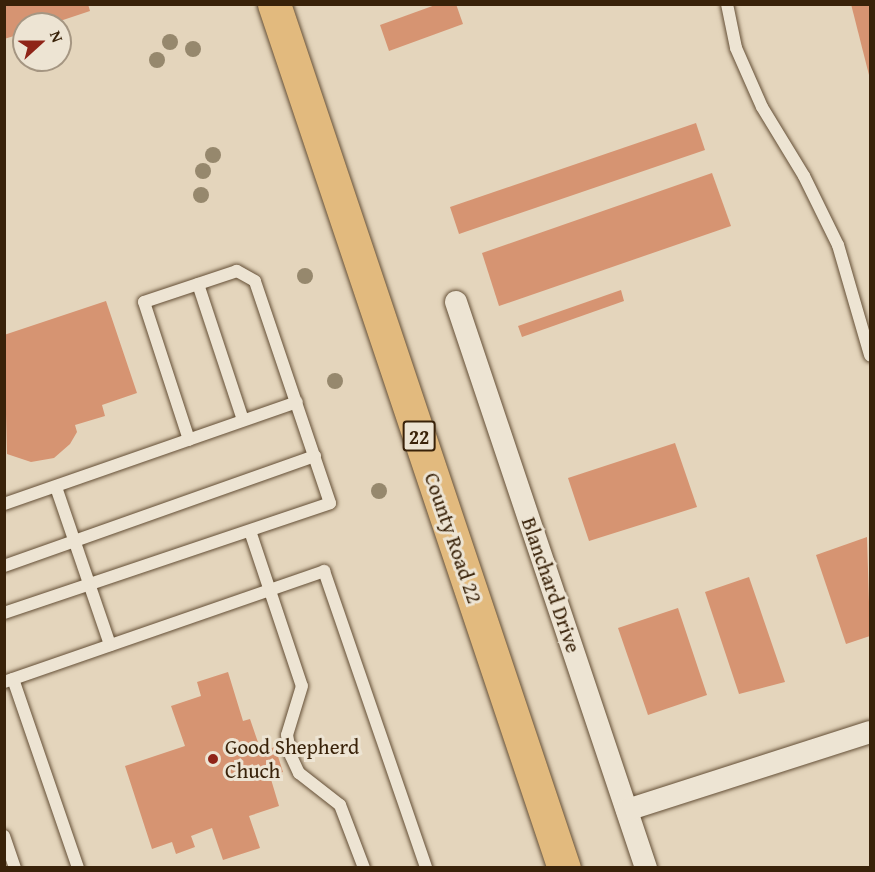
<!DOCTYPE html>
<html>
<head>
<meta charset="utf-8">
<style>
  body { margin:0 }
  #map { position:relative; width:875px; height:872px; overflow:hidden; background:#e4d5bc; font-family:"Gentium Book Plus",serif }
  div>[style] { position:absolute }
  .building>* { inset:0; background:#d69472 }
  .roads { filter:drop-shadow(0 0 2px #644f36) drop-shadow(0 0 2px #644f36) }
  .service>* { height:12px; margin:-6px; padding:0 6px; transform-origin:6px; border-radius:6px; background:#ede4d3 }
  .minor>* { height:22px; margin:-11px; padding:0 11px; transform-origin:11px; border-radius:11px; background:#ede4d3 }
  .primary>* { height:33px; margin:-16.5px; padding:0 16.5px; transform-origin:16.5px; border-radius:16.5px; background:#e2ba7e }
  .trees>* { width:16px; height:16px; margin:-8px; border-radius:50%; background:#96886d }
  .dots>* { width:16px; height:16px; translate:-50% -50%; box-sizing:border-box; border:3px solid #ede4d3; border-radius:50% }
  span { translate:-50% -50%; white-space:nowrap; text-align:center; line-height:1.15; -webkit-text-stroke:6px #ede4d3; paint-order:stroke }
  .shield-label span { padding:2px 4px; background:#ede4d3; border:2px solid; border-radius:4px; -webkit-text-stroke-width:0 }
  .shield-label { font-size:20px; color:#392209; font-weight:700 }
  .street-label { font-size:21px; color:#392209 }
  .poi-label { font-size:21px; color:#392209 }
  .left { translate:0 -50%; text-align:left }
  .frame { position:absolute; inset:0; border:6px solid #392209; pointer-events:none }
  .north { position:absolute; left:12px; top:12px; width:60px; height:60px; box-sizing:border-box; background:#ede4d3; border:2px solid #a59682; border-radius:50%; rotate:69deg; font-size:16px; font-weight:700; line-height:24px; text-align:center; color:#392209 }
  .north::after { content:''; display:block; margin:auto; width:21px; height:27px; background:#8f2418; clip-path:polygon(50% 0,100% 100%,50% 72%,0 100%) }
</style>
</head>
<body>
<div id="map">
  <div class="building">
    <div style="clip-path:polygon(4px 4px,88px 4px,90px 11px,51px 24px,24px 24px,24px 33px,4px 39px)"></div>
    <div style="clip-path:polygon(438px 4px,456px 4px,463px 24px,389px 51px,380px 25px)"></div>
    <div style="clip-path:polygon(851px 4px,870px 4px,870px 79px)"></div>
    <div style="clip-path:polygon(696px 123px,705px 150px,459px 234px,450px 207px)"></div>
    <div style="clip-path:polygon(712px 173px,731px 226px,499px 306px,482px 253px)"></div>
    <div style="clip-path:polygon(621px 290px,624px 301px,522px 337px,518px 326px)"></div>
    <div style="clip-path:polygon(106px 301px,137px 393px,102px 405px,105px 416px,75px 425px,77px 432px,70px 444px,54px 458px,31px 462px,7px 454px,4px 335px)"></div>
    <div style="clip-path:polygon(675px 443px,697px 507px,589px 541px,568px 478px)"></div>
    <div style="clip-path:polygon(867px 537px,870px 636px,846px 644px,816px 555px)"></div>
    <div style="clip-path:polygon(749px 577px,785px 682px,739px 694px,705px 592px)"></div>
    <div style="clip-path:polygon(678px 608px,707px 695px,648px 715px,618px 628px)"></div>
    <div style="clip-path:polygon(228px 672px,243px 721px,250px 719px,261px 751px,275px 747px,283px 772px,270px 776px,279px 806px,249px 816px,260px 848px,223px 860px,212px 828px,191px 836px,195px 847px,176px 854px,172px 842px,152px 849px,125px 766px,185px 746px,171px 706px,201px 696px,197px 682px)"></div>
  </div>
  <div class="roads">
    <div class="service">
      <div style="left:727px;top:4px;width:45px;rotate:78.4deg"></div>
      <div style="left:736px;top:48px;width:64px;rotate:66.2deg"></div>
      <div style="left:762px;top:107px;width:81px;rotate:58.7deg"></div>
      <div style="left:804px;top:176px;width:77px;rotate:63.8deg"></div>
      <div style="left:838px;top:245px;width:115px;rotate:73.8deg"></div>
      <div style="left:198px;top:284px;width:143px;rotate:71.7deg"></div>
      <div style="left:56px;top:487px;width:167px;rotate:71.1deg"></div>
      <div style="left:4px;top:504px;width:310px;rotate:-19.2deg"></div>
      <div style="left:250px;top:531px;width:163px;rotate:71.5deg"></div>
      <div style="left:302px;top:686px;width:51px;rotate:107deg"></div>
      <div style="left:287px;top:735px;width:21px;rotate:79deg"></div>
      <div style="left:291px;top:756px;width:19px;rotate:65deg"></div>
      <div style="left:299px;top:773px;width:52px;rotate:38deg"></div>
      <div style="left:340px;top:805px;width:67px;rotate:69.1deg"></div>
      <div style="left:4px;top:566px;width:330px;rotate:-19.5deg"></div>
      <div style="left:4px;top:613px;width:344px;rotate:-18.6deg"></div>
      <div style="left:330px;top:503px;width:234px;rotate:-108.7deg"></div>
      <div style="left:255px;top:281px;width:21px;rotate:-151deg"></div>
      <div style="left:237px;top:271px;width:98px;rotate:161.6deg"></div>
      <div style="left:144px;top:302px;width:145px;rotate:71.9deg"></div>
      <div style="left:13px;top:679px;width:200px;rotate:71deg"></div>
      <div style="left:4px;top:682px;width:339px;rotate:-19.1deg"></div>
      <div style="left:324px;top:571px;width:314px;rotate:71deg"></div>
      <div style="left:4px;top:836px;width:34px;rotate:71deg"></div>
    </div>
    <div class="minor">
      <div style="left:456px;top:302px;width:597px;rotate:71.44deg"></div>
      <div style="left:627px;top:810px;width:255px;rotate:-17.8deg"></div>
    </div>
    <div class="primary">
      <div style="left:274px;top:4px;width:911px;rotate:71.45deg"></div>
    </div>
  </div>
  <div class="trees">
    <div style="left:170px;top:42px"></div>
    <div style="left:193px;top:49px"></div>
    <div style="left:157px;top:60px"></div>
    <div style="left:213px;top:155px"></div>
    <div style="left:203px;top:171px"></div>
    <div style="left:201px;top:195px"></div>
    <div style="left:305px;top:276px"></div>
    <div style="left:335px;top:381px"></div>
    <div style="left:379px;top:491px"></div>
  </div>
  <div class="dots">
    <div style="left:213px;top:759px;background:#8f2418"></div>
  </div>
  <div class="shield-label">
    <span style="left:419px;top:436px">22</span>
  </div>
  <div class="street-label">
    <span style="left:453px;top:538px;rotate:71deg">County Road 22</span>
    <span style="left:551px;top:585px;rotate:71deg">Blanchard Drive</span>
  </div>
  <div class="poi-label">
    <span class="left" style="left:225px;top:759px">Good Shepherd<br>Chuch</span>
  </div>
  <div class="frame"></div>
  <div class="north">N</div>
</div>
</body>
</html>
